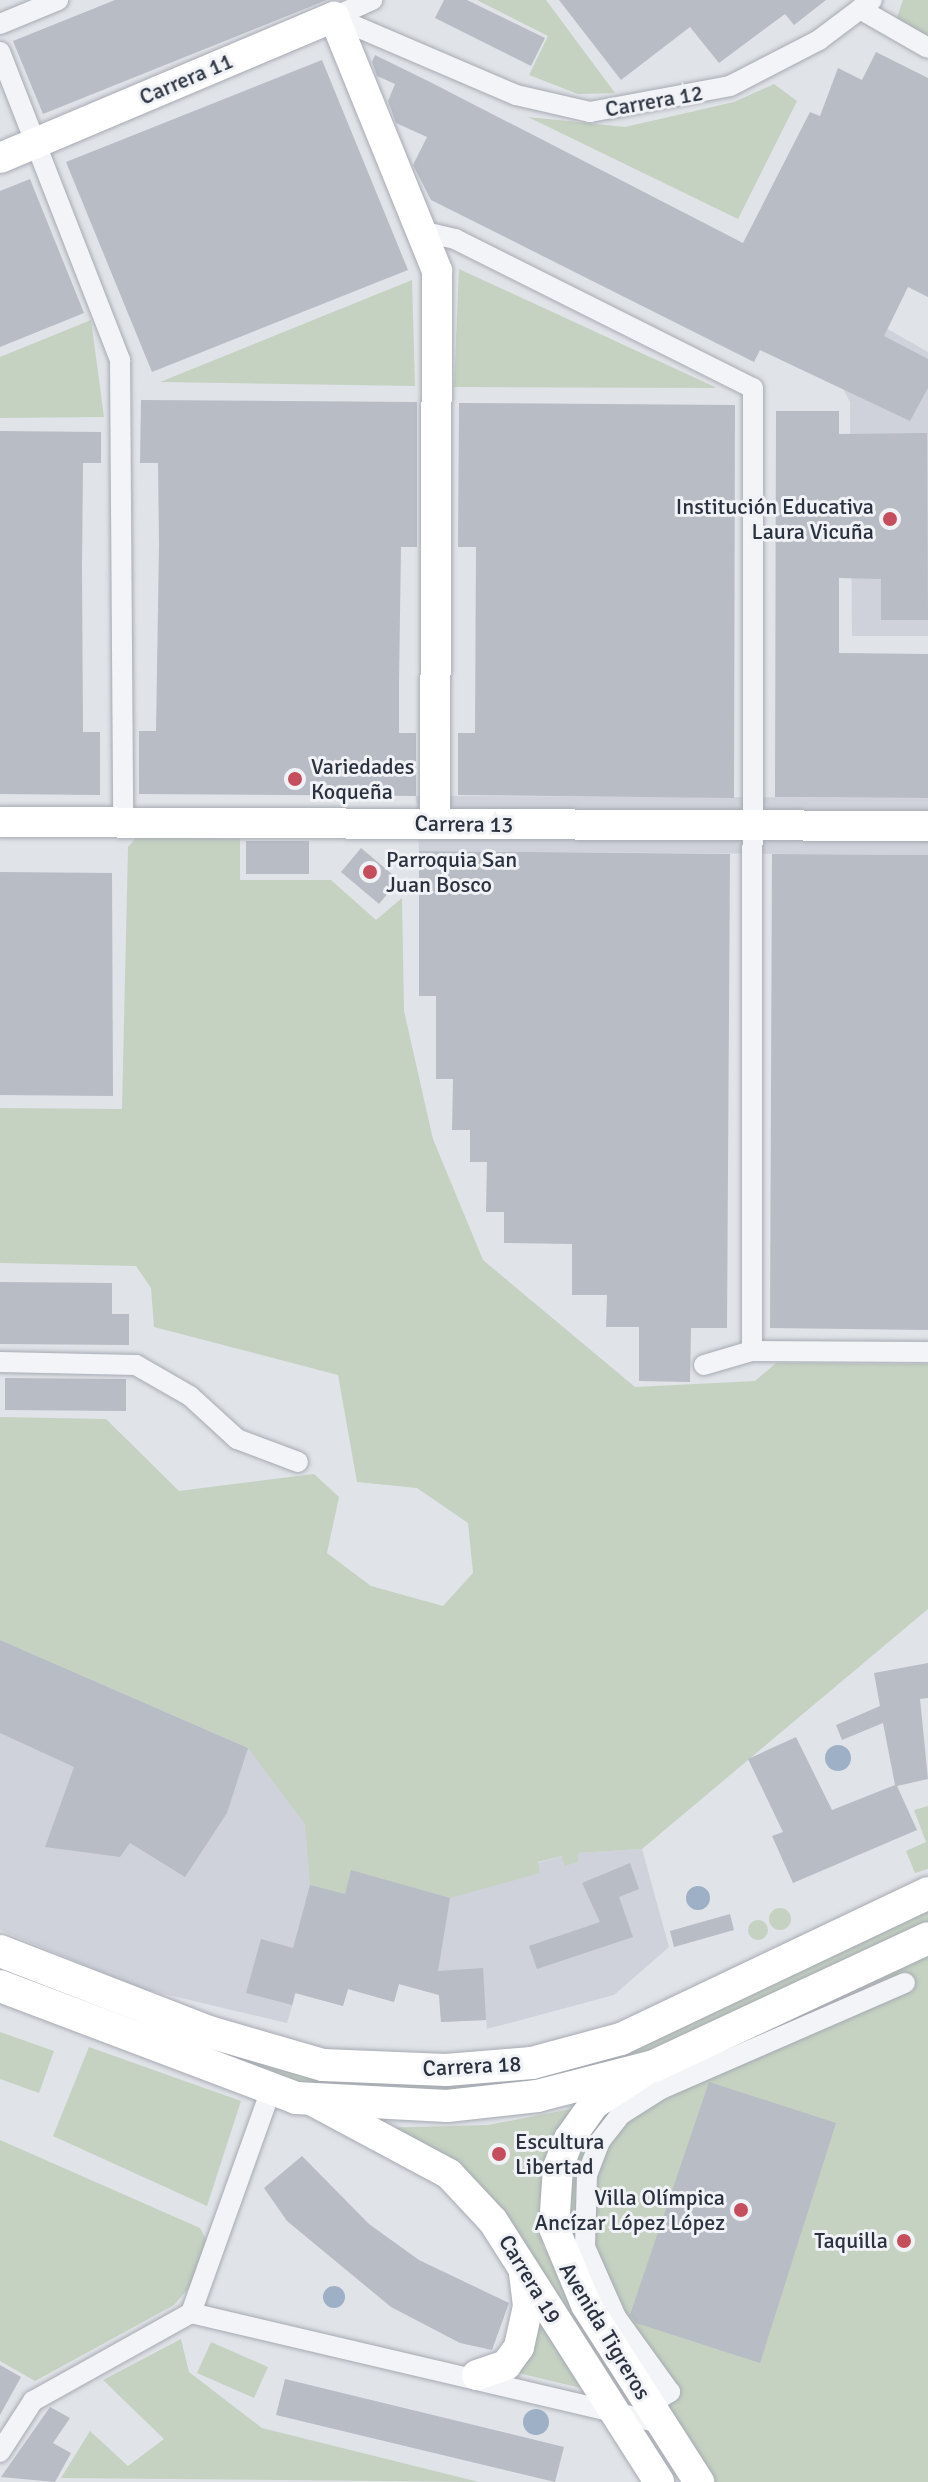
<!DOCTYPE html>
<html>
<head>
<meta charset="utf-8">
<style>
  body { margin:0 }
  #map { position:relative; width:928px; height:2482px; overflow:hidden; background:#e0e3e8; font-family:Signika,sans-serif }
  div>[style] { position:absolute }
  .built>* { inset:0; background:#cfd2da }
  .green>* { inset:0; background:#c5d2c2 }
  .round { border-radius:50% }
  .water>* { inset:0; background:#9eb0c6 }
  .building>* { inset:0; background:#b8bcc5 }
  .roads { filter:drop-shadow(0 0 2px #a6aab2) drop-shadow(0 0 2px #a6aab2) }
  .street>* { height:20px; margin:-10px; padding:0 10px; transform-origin:10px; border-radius:10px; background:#f3f4f7 }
  .secondary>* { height:30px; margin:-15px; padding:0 15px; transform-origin:15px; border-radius:15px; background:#fff }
  .primary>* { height:32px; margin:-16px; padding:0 16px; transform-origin:16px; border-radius:16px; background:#fff }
  .dots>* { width:22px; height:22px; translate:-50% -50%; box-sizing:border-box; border:4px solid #f0f2f6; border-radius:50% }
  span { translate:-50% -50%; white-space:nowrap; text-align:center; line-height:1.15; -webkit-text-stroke:6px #f0f2f6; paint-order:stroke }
  .street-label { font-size:22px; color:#2a313f }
  .poi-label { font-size:22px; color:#2a313f }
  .right { translate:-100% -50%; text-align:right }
  .left { translate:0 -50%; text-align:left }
</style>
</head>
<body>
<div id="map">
  <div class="built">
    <div style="clip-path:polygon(877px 323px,928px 352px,928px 636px,852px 636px,850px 402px,844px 390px)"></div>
    <div style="clip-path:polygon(416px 796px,928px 798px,928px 855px,419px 851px)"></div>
    <div style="clip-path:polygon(0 1640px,248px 1748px,351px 1870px,540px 1873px,537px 1863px,563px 1856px,564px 1865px,578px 1853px,642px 1849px,669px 1947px,614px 1995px,487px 2029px,486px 2020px,441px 2022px,439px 1995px,399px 1984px,394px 2002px,348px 1989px,343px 2006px,296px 1993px,287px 2023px,143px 1989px,0 1930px)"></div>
  </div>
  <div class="green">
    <div style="clip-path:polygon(477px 0,546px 0,615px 93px,578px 94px,529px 75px,548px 36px)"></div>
    <div style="clip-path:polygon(903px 0,928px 0,928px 41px,896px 20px)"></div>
    <div style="clip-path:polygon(774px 84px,797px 101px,738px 219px,528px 117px,625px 127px,734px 102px)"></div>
    <div style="clip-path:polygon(459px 269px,715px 387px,715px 388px,454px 387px)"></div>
    <div style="clip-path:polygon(412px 280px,415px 386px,160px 382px)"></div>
    <div style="clip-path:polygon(91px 320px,104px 417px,0 418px,0 357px)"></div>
    <div style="clip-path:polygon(137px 837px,240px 839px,240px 880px,331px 880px,376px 920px,402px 898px,404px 1011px,433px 1139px,483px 1260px,635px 1387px,755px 1381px,776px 1363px,928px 1364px,928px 1609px,642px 1849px,578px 1853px,578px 1862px,564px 1866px,562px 1856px,538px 1862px,540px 1873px,450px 1898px,352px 1871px,345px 1894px,310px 1885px,305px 1824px,248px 1748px,0 1640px,0 1417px,106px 1419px,179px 1491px,314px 1474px,339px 1497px,327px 1553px,371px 1586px,443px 1606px,473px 1573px,468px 1523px,417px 1488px,357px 1482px,338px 1375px,154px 1327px,151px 1288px,136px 1266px,0 1263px,0 1108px,122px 1109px,128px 847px)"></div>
    <div style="clip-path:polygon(928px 1806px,928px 1869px,915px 1873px,906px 1851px,926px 1842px,914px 1810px)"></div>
    <div class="round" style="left:769px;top:1908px;width:22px;height:22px"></div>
    <div style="clip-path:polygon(928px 1910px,928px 1928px,693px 2041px,494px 2094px,298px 2089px,0 1976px,0 1963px,395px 2080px,679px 2027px)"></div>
    <div class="round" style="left:748px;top:1920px;width:20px;height:20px"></div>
    <div style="clip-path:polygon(928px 1952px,928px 2482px,699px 2482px,554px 2228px,594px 2104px)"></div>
    <div style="clip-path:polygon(0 2032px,54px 2051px,39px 2093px,0 2079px)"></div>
    <div style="clip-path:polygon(89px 2047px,241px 2101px,207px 2206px,53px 2136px)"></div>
    <div style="clip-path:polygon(576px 2108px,546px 2167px,543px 2246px,633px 2396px,627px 2401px,499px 2206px,474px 2182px,379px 2128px,488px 2125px)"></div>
    <div style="clip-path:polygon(0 2140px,200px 2228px,208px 2243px,194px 2282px,174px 2305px,35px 2381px,0 2361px)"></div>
    <div style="clip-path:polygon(536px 2318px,582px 2384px,581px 2388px,514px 2372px)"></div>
    <div style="clip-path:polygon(181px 2339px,189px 2372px,262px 2428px,479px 2482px,61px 2478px,90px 2431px,128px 2466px,164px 2439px,103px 2380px)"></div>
    <div style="clip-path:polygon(211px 2342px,268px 2367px,254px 2398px,197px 2373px)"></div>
  </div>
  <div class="water">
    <div class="round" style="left:825px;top:1745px;width:26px;height:26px"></div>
    <div class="round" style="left:686px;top:1886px;width:24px;height:24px"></div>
    <div class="round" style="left:323px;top:2286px;width:22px;height:22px"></div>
    <div class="round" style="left:523px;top:2409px;width:26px;height:26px"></div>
  </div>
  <div class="building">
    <div style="clip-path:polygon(115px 0,327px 0,43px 114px,13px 41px)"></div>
    <div style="clip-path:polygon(444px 0,467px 0,545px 38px,531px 66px,435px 18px)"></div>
    <div style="clip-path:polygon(559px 0,826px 0,794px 25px,785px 14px,719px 63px,690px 27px,621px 80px)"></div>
    <div style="clip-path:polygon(876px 52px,928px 78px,928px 297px,908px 287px,884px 336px,928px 359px,928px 388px,910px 421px,760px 350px,754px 362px,431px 200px,413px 165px,427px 137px,396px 123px,388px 101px,395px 84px,377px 76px,372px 62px,375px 55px,432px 83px,743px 243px,810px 112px,820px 116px,838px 68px,862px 80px)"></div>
    <div style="clip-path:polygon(322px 60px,408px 270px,152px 372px,66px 162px)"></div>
    <div style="clip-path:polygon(30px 179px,84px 313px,0 347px,0 191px)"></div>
    <div style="clip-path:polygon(141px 400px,417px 402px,417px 547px,401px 547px,399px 682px,399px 733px,416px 733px,416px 796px,139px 794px,139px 731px,156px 731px,159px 545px,158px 463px,140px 463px)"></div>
    <div style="clip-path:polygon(459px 403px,735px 405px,734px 798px,458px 795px,458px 733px,475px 733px,476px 547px,458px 547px)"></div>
    <div style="clip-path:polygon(776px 411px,839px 411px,839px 434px,927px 433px,928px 620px,881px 620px,881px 579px,839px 578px,839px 653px,928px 654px,928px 798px,775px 797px)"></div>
    <div style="clip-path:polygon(0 431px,101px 432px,101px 463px,83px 463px,82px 567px,83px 732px,100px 732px,100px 795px,0 794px)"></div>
    <div style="clip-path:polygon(246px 841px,309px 841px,309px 874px,246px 874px)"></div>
    <div style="clip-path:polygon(361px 848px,399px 880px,379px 904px,341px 872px)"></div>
    <div style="clip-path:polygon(419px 851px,730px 854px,727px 1328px,691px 1328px,690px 1382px,639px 1381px,639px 1327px,606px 1327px,607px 1295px,572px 1295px,572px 1244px,504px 1243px,504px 1212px,486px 1212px,487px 1162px,470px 1162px,470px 1130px,452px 1130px,453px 1079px,436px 1079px,436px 996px,419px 996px)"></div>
    <div style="clip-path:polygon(772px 854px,928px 855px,928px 1330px,770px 1328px)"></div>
    <div style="clip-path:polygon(0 872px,112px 873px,113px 1096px,0 1095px)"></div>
    <div style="clip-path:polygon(0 1282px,112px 1283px,112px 1314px,129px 1314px,129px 1345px,0 1344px)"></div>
    <div style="clip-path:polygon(5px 1378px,126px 1379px,126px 1411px,5px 1410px)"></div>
    <div style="clip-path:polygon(0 1640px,248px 1748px,227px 1813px,185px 1877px,130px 1843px,120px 1857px,45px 1847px,74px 1767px,0 1733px)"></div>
    <div style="clip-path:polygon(928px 1663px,928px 1698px,920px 1699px,928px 1779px,897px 1786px,917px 1830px,793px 1883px,772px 1836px,783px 1832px,748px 1759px,796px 1737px,832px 1810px,895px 1785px,883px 1723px,842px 1740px,836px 1725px,880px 1706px,874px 1673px)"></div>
    <div style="clip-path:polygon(630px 1863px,639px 1889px,619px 1897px,633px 1937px,537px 1969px,529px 1946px,600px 1922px,582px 1883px)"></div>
    <div style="clip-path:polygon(351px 1870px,450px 1898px,438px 1971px,483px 1968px,486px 2020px,441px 2022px,439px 1995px,399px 1984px,394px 2002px,348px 1989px,343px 2006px,295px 1993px,292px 2005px,246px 1993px,261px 1939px,293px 1948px,310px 1885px,345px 1894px)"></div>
    <div style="clip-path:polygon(730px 1914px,734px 1930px,674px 1947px,670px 1931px)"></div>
    <div style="clip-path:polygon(709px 2082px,836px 2123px,760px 2363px,636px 2323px,630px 2315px)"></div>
    <div style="clip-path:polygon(302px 2156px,369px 2224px,419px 2260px,509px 2303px,492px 2350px,460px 2343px,391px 2307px,287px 2221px,264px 2188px)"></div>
    <div style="clip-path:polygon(0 2365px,21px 2377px,0 2415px)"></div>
    <div style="clip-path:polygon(285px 2379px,564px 2447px,555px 2482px,276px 2415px)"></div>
    <div style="clip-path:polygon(50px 2407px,70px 2418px,53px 2443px,71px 2453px,55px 2482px,1px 2477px)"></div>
  </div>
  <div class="roads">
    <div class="street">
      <div style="left:860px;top:9px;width:78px;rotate:29.8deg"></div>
      <div style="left:334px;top:17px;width:198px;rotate:23.2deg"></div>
      <div style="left:516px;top:95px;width:76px;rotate:12.9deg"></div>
      <div style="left:590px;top:112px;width:142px;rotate:-10.5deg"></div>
      <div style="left:730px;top:86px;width:100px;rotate:-27.3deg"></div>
      <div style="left:819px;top:40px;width:66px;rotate:-37deg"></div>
      <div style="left:334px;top:17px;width:42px;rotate:-24.1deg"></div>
      <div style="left:0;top:24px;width:63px;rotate:-22.5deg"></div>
      <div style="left:0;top:52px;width:331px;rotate:68.7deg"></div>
      <div style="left:120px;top:360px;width:462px;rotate:89.6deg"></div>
      <div style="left:425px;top:232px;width:31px;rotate:13deg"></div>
      <div style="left:455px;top:239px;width:333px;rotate:26.6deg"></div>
      <div style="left:753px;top:388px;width:963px;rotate:90.06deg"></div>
      <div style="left:0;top:1362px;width:136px;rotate:1.3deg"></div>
      <div style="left:136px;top:1365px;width:62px;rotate:29.9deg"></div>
      <div style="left:190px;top:1396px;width:64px;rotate:42.5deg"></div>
      <div style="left:237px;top:1439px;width:65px;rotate:20.7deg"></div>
      <div style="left:704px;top:1365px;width:50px;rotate:-16.3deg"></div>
      <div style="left:752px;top:1351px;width:176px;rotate:0.3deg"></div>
      <div style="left:191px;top:2313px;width:483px;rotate:13.2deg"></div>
      <div style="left:649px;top:2405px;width:25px;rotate:-32deg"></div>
      <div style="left:670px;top:2392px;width:92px;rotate:-125.8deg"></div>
      <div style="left:616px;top:2317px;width:77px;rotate:-113.9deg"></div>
      <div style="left:585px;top:2247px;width:72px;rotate:-88.4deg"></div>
      <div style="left:587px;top:2175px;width:36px;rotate:-69deg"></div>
      <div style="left:600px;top:2141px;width:33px;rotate:-52deg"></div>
      <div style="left:620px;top:2115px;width:49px;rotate:-32.4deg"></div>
      <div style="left:661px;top:2089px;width:266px;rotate:-23.5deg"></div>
      <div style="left:0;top:2452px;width:61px;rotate:-57.1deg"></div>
      <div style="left:33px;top:2401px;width:181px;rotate:-29.1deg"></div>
      <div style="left:191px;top:2313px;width:237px;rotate:-70.3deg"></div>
    </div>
    <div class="secondary">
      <div style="left:0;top:158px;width:363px;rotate:-22.9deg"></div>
      <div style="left:334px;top:17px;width:274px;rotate:67.9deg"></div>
      <div style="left:437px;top:271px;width:553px;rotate:90.21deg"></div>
      <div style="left:0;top:822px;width:928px;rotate:0.25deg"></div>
      <div style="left:642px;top:2073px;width:57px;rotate:147.1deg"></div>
      <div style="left:594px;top:2104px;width:43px;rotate:125.5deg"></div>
      <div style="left:569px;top:2139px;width:30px;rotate:111deg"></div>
      <div style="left:558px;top:2167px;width:61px;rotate:93.8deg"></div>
      <div style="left:554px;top:2228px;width:83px;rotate:67.4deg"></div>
      <div style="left:586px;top:2305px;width:210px;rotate:57.4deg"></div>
      <div style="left:313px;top:2101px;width:154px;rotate:28.2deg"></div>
      <div style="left:449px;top:2174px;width:64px;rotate:46.9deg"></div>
      <div style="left:493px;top:2221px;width:309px;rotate:57.5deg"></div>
      <div style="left:477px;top:2375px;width:31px;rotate:-19deg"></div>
      <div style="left:506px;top:2365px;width:22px;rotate:-54deg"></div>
      <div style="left:519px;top:2347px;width:42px;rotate:-77.6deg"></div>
      <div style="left:528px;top:2306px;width:34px;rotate:-97deg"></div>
    </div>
    <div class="primary">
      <div style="left:0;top:1951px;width:221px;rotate:21.2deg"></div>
      <div style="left:206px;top:2031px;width:122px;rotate:16.2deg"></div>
      <div style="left:323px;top:2065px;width:123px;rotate:2.3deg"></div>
      <div style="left:446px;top:2070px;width:86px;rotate:-4.7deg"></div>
      <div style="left:532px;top:2063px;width:92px;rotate:-15.1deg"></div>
      <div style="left:621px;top:2039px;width:340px;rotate:-25.4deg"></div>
      <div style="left:0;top:1986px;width:316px;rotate:20.7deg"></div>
      <div style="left:296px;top:2098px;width:151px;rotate:3deg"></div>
      <div style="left:447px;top:2106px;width:91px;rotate:-6.3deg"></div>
      <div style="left:537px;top:2096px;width:121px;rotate:-14.4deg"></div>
      <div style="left:654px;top:2066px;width:302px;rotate:-25deg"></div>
    </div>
  </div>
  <div class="dots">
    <div style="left:890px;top:519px;background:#c54e5c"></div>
    <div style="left:295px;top:779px;background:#c54e5c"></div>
    <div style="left:370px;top:872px;background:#c54e5c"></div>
    <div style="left:499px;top:2154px;background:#c54e5c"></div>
    <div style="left:741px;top:2210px;background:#c54e5c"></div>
    <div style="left:904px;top:2241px;background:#c54e5c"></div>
  </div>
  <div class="street-label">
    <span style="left:186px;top:79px;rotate:-23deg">Carrera 11</span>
    <span style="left:654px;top:101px;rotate:-10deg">Carrera 12</span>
    <span style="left:464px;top:824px;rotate:1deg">Carrera 13</span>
    <span style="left:472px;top:2066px;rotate:-3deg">Carrera 18</span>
    <span style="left:530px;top:2279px;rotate:59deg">Carrera 19</span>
    <span style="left:605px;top:2331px;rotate:59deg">Avenida Tigreros</span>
  </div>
  <div class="poi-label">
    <span class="right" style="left:874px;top:519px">Institución Educativa<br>Laura Vicuña</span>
    <span class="left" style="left:311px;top:779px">Variedades<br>Koqueña</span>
    <span class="left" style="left:386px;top:872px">Parroquia San<br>Juan Bosco</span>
    <span class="left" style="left:515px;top:2154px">Escultura<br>Libertad</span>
    <span class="right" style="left:725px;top:2210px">Villa Olímpica<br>Ancízar López López</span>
    <span class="right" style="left:888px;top:2241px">Taquilla</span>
  </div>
</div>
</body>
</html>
